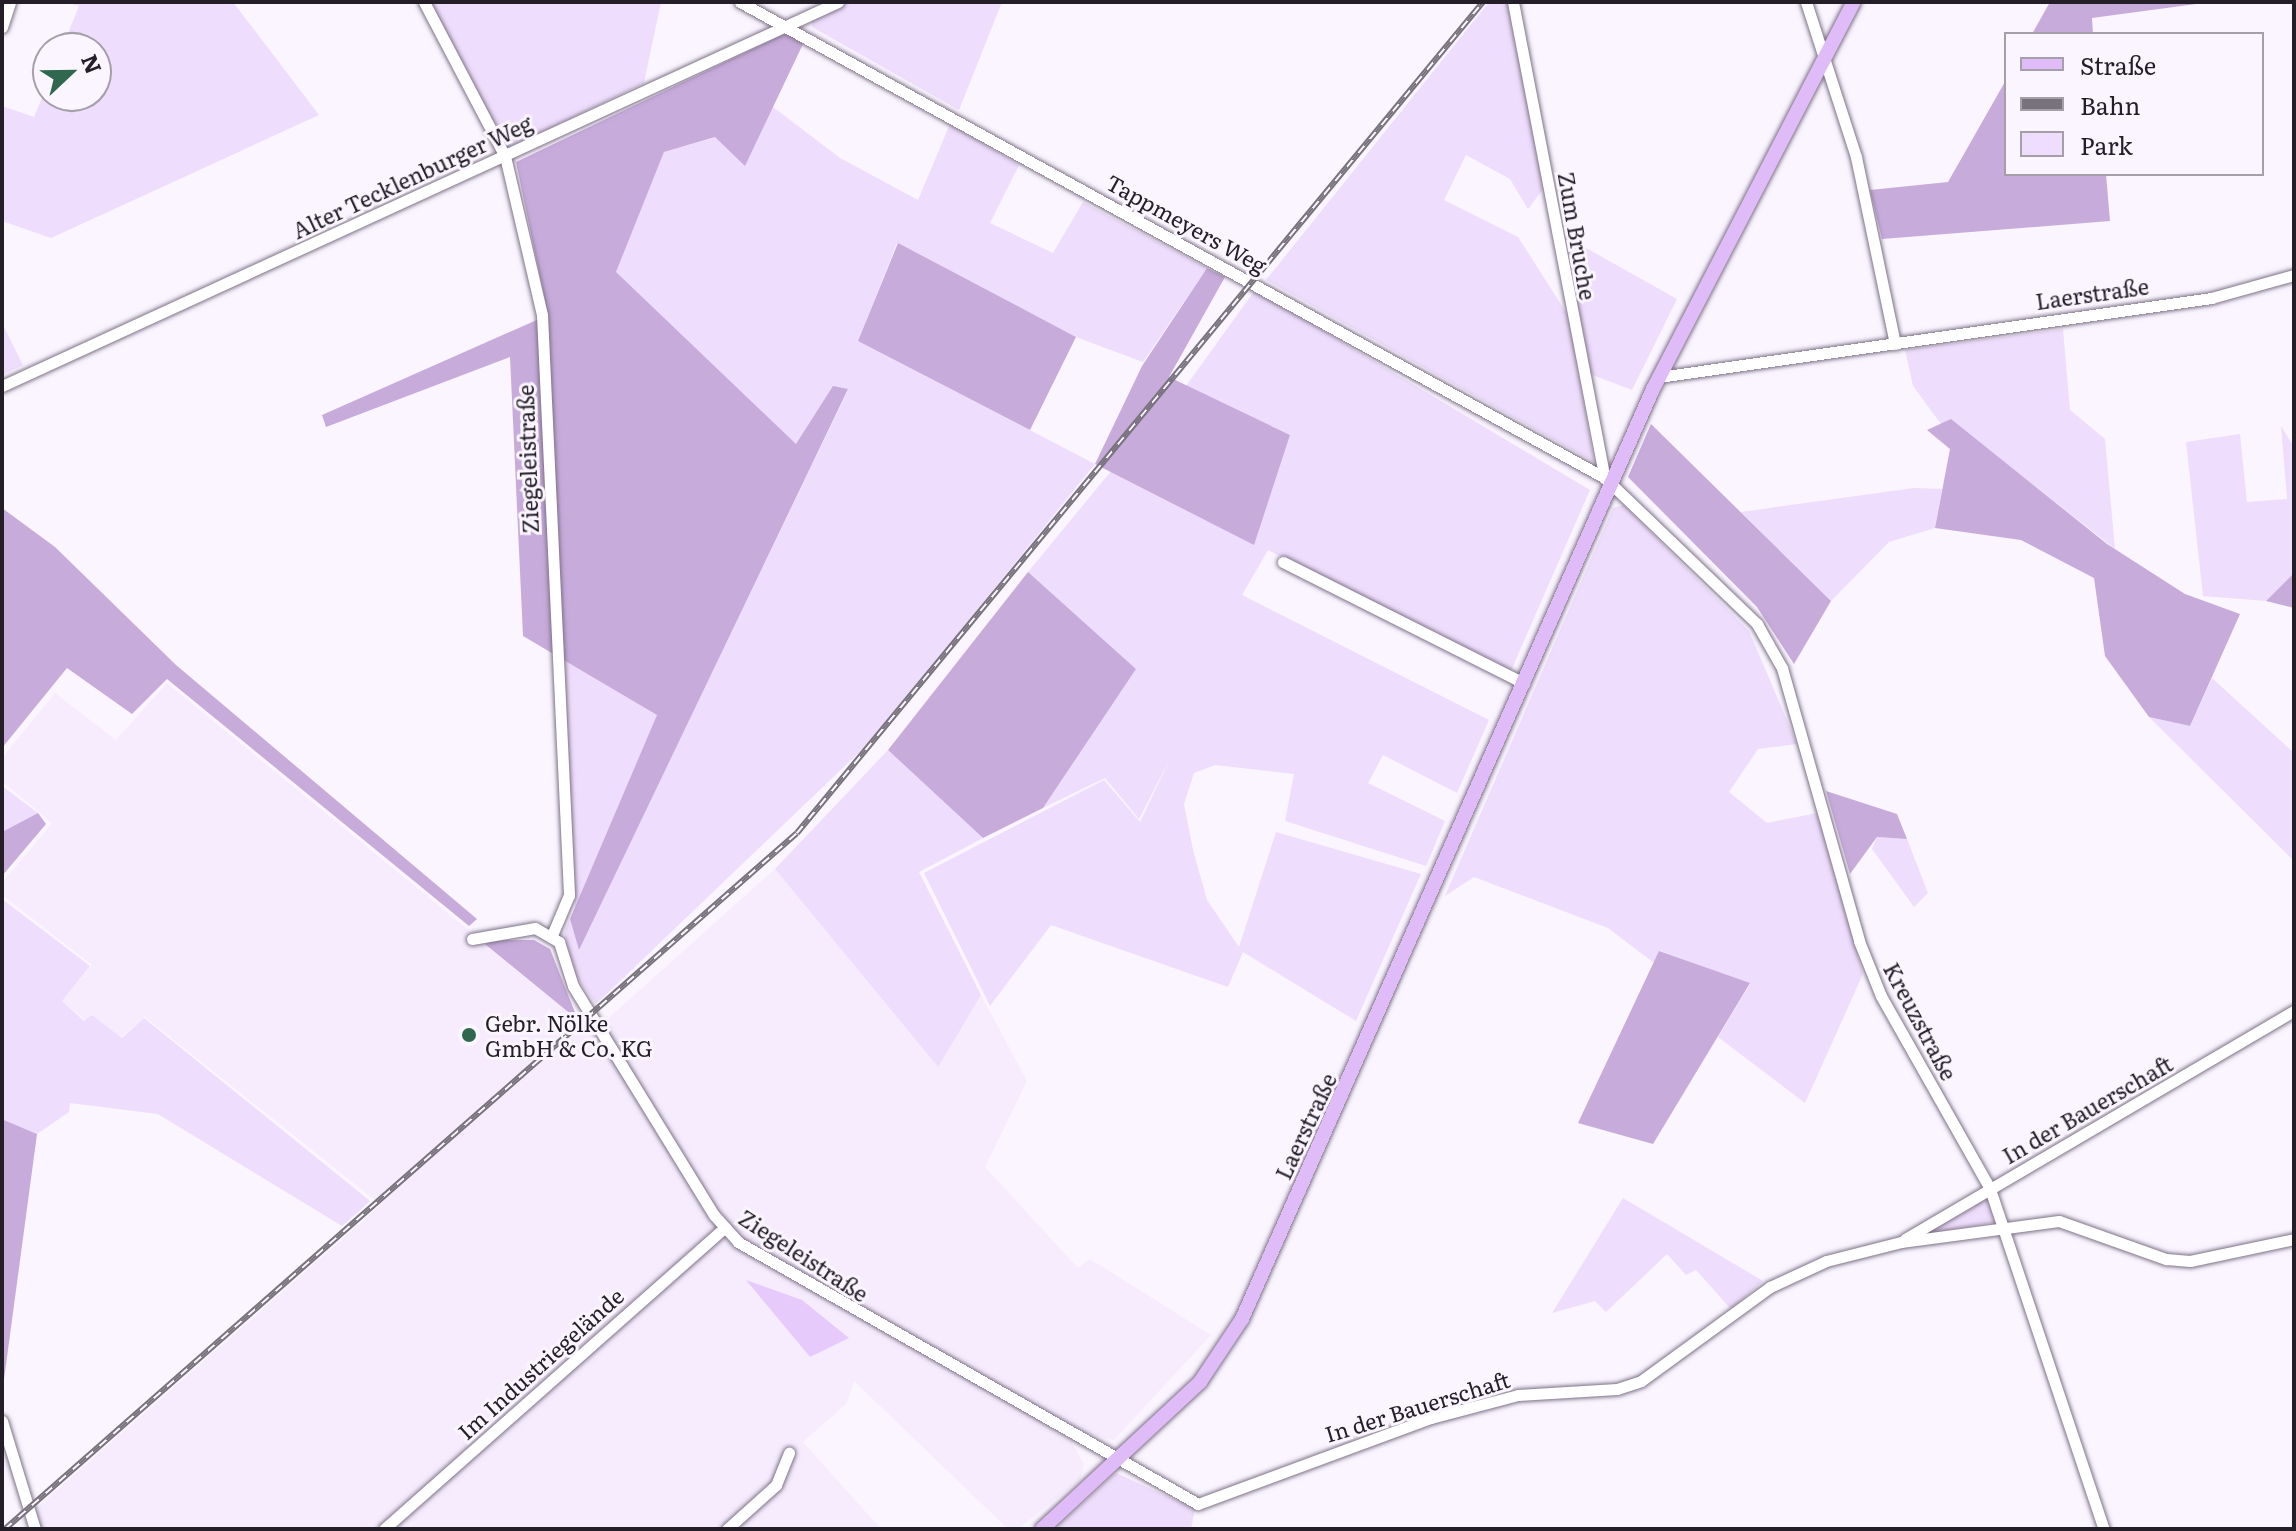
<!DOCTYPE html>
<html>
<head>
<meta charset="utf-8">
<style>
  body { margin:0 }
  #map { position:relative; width:2296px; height:1531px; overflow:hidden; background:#faf5ff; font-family:Literata,serif }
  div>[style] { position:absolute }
  .built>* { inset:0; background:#f6ecfe }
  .green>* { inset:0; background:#eeddfc }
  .forest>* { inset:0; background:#c7abdb }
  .water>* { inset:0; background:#e7cafc }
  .roads { filter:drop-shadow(0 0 2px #7e7287) drop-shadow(0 0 2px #7e7287) }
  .minor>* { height:11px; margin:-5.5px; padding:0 5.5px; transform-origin:5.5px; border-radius:5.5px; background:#fff }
  .major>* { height:14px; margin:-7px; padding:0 7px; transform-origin:7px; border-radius:7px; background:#dfbbf7 }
  .rail>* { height:6px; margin-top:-3px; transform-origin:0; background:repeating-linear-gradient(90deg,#faf5ff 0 9px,#77727c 0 18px); box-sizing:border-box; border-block:2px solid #77727c }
  .dots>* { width:22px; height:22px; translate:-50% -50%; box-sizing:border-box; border:4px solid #faf5ff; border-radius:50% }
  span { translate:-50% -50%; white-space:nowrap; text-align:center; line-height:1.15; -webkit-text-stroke:6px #faf5ff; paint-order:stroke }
  .street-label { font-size:22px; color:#231e27 }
  .poi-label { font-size:22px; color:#231e27 }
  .left { translate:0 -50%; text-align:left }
  .frame { position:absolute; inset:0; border:4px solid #231e27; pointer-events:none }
  .legend { position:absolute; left:2004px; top:32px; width:260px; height:144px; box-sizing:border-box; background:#faf5ff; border:2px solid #a49fa9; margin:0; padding:10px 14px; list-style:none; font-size:24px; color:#231e27 }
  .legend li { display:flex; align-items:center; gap:16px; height:40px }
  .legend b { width:40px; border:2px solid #a49fa9 }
  .north { position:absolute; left:32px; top:32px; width:80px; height:80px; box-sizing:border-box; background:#faf5ff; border:2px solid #a49fa9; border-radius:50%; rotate:68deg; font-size:22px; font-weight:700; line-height:32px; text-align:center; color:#231e27 }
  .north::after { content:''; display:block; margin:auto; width:28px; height:36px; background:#30674f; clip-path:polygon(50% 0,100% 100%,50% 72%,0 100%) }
</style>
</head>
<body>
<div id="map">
  <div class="built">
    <div style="clip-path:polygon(167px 683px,593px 1032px,775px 869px,937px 1066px,981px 995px,1027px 1081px,985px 1167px,1078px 1268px,1090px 1259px,1211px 1335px,1114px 1440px,1083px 1433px,1072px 1443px,1084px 1464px,1080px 1480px,1018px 1529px,1008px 1529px,854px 1381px,847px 1403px,803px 1442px,881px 1529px,39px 1529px,33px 1511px,381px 1205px,145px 1017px,121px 1037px,92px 1015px,85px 1020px,62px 1001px,92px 965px,2px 895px,2px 883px,52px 823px,2px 781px,2px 758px,55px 693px,116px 740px)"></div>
  </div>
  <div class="green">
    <div style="clip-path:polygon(65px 2px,233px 2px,319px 115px,51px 238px,2px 221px,2px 106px,34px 117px,48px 83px,48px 96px,96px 96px,96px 48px,62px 48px,79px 6px)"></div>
    <div style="clip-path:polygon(428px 2px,661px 2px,644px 83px,507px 149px)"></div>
    <div style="clip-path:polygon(847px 2px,1002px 2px,959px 110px,812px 27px,812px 18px)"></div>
    <div style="clip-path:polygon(1489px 2px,1507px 2px,1544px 188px,1528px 209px,1510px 179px,1466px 155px,1444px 200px,1518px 237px,1569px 317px,1594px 462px,1266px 280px)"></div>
    <div style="clip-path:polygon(773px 107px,840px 158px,918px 200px,950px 124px,1019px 165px,990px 223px,1053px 253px,1083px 202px,1207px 268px,1143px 362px,1076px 337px,897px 243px,858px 341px,1095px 464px,874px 738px,596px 1004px,575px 975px,564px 932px,570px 919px,579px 949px,848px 390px,833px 387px,796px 445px,615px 272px,664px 152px,716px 137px,745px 165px)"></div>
    <div style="clip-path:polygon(1561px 234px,1677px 299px,1632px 390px,1587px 373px)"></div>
    <div style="clip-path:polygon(1255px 290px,1590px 490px,1510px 673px,1268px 550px,1242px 595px,1489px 720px,1457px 793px,1383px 755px,1368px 783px,1445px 821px,1426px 866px,1285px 821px,1294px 774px,1215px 765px,1194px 773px,1184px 804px,1193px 850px,1207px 900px,1239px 947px,1276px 832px,1421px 874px,1356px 1021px,1243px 952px,1228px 987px,1051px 925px,990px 1006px,924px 873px,1104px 780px,1140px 822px,1171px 757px,1139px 819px,1105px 778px,1043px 808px,1136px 669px,1028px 572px,1112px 470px,1253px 544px,1290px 435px,1186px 386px)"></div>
    <div style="clip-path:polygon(2px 323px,23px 365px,2px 375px)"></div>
    <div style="clip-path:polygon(2063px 329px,2070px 410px,2105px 439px,2115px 549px,1951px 420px,1941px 424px,1913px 386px,1905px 350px)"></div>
    <div style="clip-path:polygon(2281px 426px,2294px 447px,2294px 573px,2266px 601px,2203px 596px,2186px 442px,2240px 434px,2247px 502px,2287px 499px)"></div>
    <div style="clip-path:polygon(1914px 488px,1942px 489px,1935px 528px,1889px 542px,1831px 601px,1741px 512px)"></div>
    <div style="clip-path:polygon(1624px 505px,1749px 631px,1797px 744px,1758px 749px,1729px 792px,1767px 823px,1817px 813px,1863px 974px,1805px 1103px,1718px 1037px,1750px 984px,1660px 951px,1654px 963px,1608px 928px,1474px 877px,1445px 896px,1613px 508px)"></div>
    <div style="clip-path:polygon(562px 658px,658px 715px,575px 908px)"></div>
    <div style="clip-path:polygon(2212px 678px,2294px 753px,2294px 861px,2149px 717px,2190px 726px)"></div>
    <div style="clip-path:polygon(888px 750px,983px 838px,919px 872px,981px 995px,938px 1067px,775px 869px)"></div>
    <div style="clip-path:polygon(2px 786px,38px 813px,2px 832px)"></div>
    <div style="clip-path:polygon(1877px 837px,1907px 839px,1928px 893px,1914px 907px,1872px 849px)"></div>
    <div style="clip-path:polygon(2px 899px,90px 966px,62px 1001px,84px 1021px,92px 1015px,122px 1038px,144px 1018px,370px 1201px,342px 1226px,158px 1114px,70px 1103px,69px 1112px,37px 1134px,4px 1120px)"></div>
    <div style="clip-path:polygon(1987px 1197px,1995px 1222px,1926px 1234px,1925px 1231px)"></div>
    <div style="clip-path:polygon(1623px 1198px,1763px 1281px,1731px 1309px,1696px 1270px,1686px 1275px,1667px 1254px,1606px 1312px,1595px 1301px,1552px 1313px)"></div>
    <div style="clip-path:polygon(1116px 1473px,1195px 1509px,1191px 1529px,1055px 1529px)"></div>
  </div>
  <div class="forest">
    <div style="clip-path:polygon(2050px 2px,2211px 2px,2092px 18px,2093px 34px,2032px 34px)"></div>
    <div style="clip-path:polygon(786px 33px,803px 44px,745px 166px,715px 137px,664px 152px,616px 272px,796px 444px,833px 386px,848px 389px,579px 950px,570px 919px,657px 715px,523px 636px,510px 357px,326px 427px,322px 415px,548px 315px,516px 162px)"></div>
    <div style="clip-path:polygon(2006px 80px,2006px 174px,2106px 174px,2110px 221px,1882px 239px,1870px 190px,1948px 182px)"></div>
    <div style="clip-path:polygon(898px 243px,1076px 337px,1030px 430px,858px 341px)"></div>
    <div style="clip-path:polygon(1207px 268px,1225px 277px,1169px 377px,1290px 435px,1254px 545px,1095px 464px,1142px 366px)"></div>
    <div style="clip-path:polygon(1951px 419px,2107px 544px,2185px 594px,2240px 614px,2190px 726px,2149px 717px,2105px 656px,2094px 578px,2021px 540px,1935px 528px,1950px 449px,1927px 430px)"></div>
    <div style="clip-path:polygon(1651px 424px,1831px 601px,1794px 664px,1757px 607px,1628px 477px)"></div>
    <div style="clip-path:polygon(2px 508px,55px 547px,176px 665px,477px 919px,469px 926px,167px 679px,132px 714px,67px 668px,2px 748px)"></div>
    <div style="clip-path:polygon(1028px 572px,1136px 669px,1043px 808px,983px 838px,888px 750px)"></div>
    <div style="clip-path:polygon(2294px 573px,2294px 608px,2266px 601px)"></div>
    <div style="clip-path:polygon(1826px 791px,1897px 814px,1907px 839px,1877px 837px,1850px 874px)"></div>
    <div style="clip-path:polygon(38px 813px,46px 824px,2px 876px,2px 832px)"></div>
    <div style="clip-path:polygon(494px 940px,534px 940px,550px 949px,578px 1020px,485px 944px)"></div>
    <div style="clip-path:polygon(1659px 951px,1750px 983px,1653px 1144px,1578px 1123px)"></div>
    <div style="clip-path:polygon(2px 1047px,4px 1120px,37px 1134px,3px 1387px)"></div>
  </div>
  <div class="water">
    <div style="clip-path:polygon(746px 1280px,802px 1300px,849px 1338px,810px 1357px)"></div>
  </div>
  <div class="roads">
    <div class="minor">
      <div style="left:424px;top:2px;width:174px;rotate:62.3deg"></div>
      <div style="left:505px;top:156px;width:163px;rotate:76.9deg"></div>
      <div style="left:542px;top:315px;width:581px;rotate:87.33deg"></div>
      <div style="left:569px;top:895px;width:43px;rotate:113deg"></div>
      <div style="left:740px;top:2px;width:987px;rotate:28.82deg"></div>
      <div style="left:1605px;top:478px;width:211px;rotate:43.8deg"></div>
      <div style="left:1757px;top:624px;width:51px;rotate:60.4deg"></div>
      <div style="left:1782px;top:668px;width:284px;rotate:74.2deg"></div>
      <div style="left:1859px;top:941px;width:59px;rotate:68.2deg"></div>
      <div style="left:1881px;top:996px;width:222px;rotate:60.5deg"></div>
      <div style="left:1990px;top:1189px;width:359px;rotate:71.5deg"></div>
      <div style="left:1513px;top:2px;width:485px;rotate:79.1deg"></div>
      <div style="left:1806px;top:2px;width:163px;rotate:72.1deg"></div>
      <div style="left:1856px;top:157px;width:191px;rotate:78.2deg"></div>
      <div style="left:2px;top:27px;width:26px;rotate:-72deg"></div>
      <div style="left:1659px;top:377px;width:558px;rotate:-8.14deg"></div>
      <div style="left:2211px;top:298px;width:86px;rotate:-15.5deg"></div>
      <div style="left:2px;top:386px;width:920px;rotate:-24.67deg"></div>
      <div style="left:1283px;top:562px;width:270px;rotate:26.7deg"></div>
      <div style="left:472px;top:939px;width:64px;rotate:-9.9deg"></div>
      <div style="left:535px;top:928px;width:28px;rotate:30deg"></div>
      <div style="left:559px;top:942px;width:46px;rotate:72.3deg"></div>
      <div style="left:573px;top:986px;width:269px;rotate:58.4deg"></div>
      <div style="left:714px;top:1215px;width:36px;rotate:48deg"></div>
      <div style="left:738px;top:1242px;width:529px;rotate:29.66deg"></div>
      <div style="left:1198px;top:1504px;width:248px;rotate:-20.3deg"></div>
      <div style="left:1431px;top:1418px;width:90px;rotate:-14.8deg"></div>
      <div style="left:1518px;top:1395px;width:99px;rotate:-3.5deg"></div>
      <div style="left:1617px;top:1389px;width:25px;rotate:-18deg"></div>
      <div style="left:1641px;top:1381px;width:160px;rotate:-36.1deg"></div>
      <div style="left:1770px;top:1287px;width:62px;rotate:-24.9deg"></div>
      <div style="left:1826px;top:1261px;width:77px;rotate:-14.2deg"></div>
      <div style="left:1901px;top:1242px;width:159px;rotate:-7.6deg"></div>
      <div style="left:2059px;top:1221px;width:114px;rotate:19.6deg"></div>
      <div style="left:2166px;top:1259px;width:24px;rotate:5deg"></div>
      <div style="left:2190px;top:1261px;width:106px;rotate:-11.9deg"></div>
      <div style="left:1905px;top:1239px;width:451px;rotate:-30.4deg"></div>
      <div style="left:2px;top:1421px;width:113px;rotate:73deg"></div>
      <div style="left:384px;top:1529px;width:453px;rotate:-41.5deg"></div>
      <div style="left:727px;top:1529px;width:66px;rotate:-41.9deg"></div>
      <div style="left:776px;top:1485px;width:35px;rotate:-68deg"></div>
    </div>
    <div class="major">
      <div style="left:1042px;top:1529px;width:216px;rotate:-42.9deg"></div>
      <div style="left:1200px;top:1382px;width:76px;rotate:-56.3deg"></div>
      <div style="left:1242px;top:1319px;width:1017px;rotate:-66.16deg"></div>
      <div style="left:1653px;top:389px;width:436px;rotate:-62.6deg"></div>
    </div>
  </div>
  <div class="rail">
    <div style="left:5px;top:1529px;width:1054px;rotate:-41.31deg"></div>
    <div style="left:797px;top:833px;width:1078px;rotate:-50.46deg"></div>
  </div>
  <div class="dots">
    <div style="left:469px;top:1035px;background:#30674f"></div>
  </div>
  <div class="street-label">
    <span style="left:412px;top:176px;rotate:-25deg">Alter Tecklenburger Weg</span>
    <span style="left:1187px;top:223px;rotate:29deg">Tappmeyers Weg</span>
    <span style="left:1578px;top:236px;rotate:80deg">Zum Bruche</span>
    <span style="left:2092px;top:293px;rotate:-8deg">Laerstraße</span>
    <span style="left:527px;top:459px;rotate:-92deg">Ziegeleistraße</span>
    <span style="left:1921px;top:1021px;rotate:62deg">Kreuzstraße</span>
    <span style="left:2087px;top:1109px;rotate:-30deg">In der Bauerschaft</span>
    <span style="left:1305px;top:1126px;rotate:-65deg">Laerstraße</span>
    <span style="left:804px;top:1255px;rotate:33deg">Ziegeleistraße</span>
    <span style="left:540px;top:1363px;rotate:-42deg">Im Industriegelände</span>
    <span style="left:1417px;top:1406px;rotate:-17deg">In der Bauerschaft</span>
  </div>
  <div class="poi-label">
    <span class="left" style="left:485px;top:1035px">Gebr. Nölke<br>GmbH &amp; Co. KG</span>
  </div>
  <div class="frame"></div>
  <ul class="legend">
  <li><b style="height:10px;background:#dfbbf7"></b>Straße</li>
  <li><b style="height:10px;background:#77727c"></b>Bahn</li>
  <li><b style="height:22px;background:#eeddfc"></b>Park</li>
  </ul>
  <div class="north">N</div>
</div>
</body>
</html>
